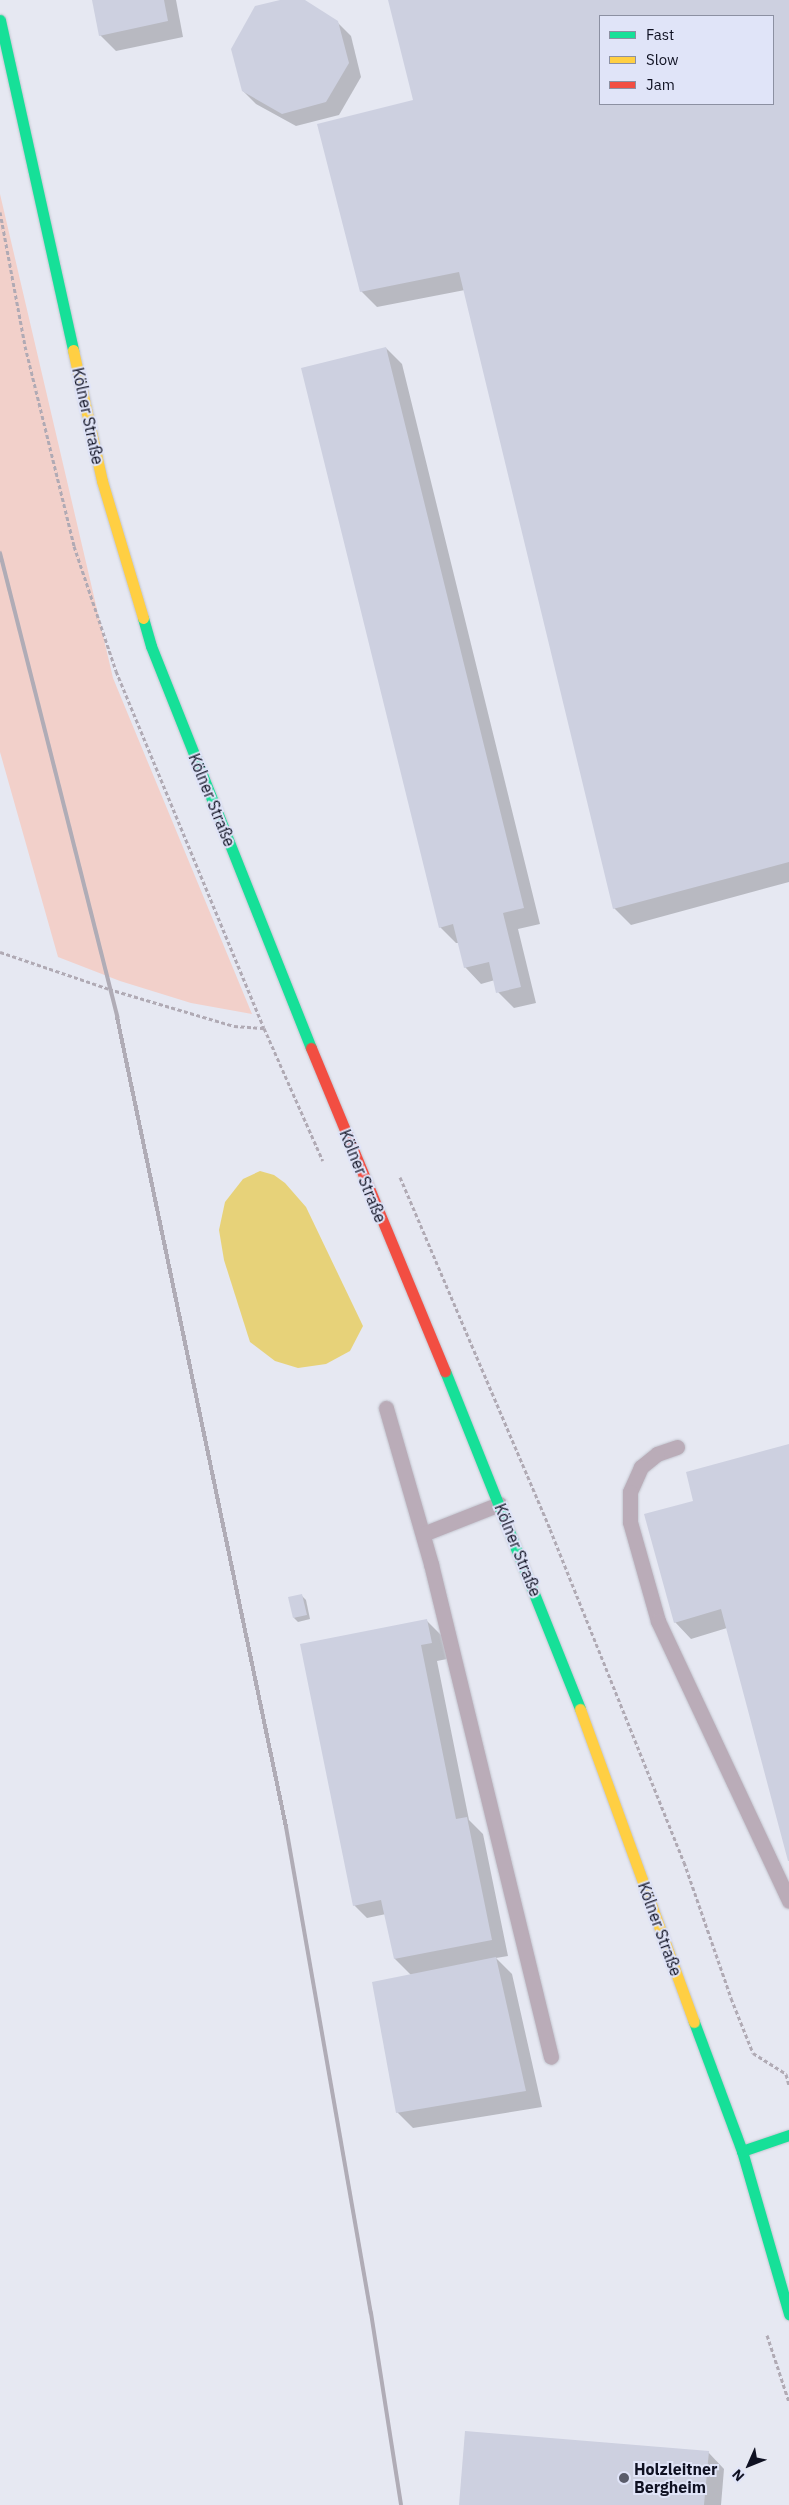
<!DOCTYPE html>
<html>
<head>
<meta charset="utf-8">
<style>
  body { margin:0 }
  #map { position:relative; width:789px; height:2505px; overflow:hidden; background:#e6e8f2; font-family:"IBM Plex Sans",sans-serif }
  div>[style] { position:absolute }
  .green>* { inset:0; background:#f2d0ca }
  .water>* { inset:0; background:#e7d279 }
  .shadow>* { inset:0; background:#0003 }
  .building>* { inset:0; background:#cdd0e0 }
  .path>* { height:3px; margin-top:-1.5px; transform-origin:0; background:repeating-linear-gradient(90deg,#b0aab4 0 4px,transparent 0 6.5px) }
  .roads { filter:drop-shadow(0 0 1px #c4c6d0) drop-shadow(0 0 1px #c4c6d0) }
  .lane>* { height:15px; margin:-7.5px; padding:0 7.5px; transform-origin:7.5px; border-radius:7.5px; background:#baacb8 }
  .fast>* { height:11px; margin:-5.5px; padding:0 5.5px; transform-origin:5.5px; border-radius:5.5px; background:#16e098 }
  .slow>* { height:11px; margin:-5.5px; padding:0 5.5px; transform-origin:5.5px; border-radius:5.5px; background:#ffcf43 }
  .jam>* { height:11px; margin:-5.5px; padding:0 5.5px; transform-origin:5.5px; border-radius:5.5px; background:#f24e42 }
  .rail>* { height:4px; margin:-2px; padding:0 2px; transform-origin:2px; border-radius:2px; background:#b0acb6 }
  .dots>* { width:14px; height:14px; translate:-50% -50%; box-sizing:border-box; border:2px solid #e0e4f8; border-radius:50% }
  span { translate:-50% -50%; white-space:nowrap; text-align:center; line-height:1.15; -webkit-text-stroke:4px #e0e4f8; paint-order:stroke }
  .street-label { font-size:16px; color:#0f1122 }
  .poi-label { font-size:16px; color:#0f1122; font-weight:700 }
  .left { translate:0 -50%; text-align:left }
  .legend { position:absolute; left:599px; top:15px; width:175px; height:90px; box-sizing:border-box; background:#e0e4f8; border:1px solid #8c90a2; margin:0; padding:6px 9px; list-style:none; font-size:15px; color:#0f1122 }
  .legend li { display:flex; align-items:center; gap:10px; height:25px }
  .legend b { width:25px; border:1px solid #8c90a2 }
  .north { position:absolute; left:724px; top:2440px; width:50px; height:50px; -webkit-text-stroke:4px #e0e4f8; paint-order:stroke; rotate:226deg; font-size:14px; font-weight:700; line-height:20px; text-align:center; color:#0f1122 }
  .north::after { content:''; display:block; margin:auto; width:18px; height:22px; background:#0f1122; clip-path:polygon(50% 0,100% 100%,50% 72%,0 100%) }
</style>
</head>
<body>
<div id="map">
  <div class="green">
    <div style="clip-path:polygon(0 194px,113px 678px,252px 1014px,191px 1003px,120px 981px,58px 957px,0 752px)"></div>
  </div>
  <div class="water">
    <div style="clip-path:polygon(260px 1171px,274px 1175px,285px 1183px,306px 1207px,363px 1326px,350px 1351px,326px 1364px,298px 1368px,275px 1361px,250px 1342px,224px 1260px,219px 1230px,225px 1202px,243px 1179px)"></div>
  </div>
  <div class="shadow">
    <div style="clip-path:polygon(93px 0,176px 0,183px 37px,116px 51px,100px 35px)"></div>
    <div style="clip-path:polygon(285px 0,303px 0,337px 22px,351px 36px,361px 77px,339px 115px,296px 126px,256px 104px,243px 91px)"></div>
    <div style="clip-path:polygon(evenodd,389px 0,789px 0,789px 882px,631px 925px,614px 908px,465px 290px,377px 307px,361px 291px,414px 101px,389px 0,600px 16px,773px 16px,773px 104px,600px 104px,600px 16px)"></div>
    <div style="clip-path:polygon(386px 348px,402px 364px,540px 924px,518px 929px,536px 1003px,514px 1008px,498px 992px,495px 980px,481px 984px,465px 967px,459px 943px,456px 943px,440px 927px)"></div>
    <div style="clip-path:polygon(789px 1446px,789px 1859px,727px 1628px,691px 1639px,675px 1622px,694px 1502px)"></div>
    <div style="clip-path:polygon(302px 1596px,306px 1600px,310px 1619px,298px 1622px,294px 1618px)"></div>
    <div style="clip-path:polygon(426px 1620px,443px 1637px,447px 1659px,437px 1661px,469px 1820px,483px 1834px,508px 1956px,496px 1958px,512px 1974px,542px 2107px,413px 2128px,397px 2112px,411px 1975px,395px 1959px,386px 1914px,367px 1918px,354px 1905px)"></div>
    <div style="clip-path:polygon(708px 2452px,724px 2469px,721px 2505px,460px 2505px)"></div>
  </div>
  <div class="building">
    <div style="clip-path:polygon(92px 0,164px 0,168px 21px,99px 36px)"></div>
    <div style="clip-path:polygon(280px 0,305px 0,338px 21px,349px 63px,326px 102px,282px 114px,242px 91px,231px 49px,255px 6px)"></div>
    <div style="clip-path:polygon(evenodd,388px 0,789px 0,789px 862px,613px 909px,459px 272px,360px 292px,317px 124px,413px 100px,388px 0,600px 16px,773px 16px,773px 104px,600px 104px,600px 16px)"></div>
    <div style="clip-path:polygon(386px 347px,524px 908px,503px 913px,521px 987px,496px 993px,489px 962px,464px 968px,453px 924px,439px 928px,301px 368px)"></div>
    <div style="clip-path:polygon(789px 1444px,789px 1861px,788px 1861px,721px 1609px,674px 1623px,644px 1514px,693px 1501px,686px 1472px)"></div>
    <div style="clip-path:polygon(302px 1594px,307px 1615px,293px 1618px,288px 1597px)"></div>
    <div style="clip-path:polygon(427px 1619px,432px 1643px,421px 1645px,456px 1819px,467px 1817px,492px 1940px,394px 1959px,381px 1900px,353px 1906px,300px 1644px)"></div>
    <div style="clip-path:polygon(496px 1957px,526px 2091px,396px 2113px,372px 1982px)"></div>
    <div style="clip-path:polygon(465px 2431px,709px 2451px,704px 2505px,459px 2505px)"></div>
  </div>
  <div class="path">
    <div style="left:0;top:212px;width:136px;rotate:79.4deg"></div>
    <div style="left:25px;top:346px;width:206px;rotate:76.2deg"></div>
    <div style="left:74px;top:546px;width:132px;rotate:71.4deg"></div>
    <div style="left:116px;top:671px;width:386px;rotate:67.5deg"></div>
    <div style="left:264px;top:1028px;width:145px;rotate:66.1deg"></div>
    <div style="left:0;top:952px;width:115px;rotate:18.7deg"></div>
    <div style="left:109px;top:989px;width:130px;rotate:16.5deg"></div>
    <div style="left:234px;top:1026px;width:31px;rotate:4deg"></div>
    <div style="left:400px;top:1177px;width:383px;rotate:66.9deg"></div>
    <div style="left:550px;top:1529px;width:359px;rotate:68.1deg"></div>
    <div style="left:684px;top:1862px;width:144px;rotate:70.9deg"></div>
    <div style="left:731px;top:1998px;width:59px;rotate:68.2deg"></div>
    <div style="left:753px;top:2053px;width:39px;rotate:32deg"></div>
    <div style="left:786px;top:2074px;width:11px;rotate:75deg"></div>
    <div style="left:767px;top:2335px;width:71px;rotate:71.8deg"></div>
  </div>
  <div class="roads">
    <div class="lane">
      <div style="left:386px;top:1408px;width:162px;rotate:73.9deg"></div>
      <div style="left:431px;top:1564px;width:507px;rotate:76.32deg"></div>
      <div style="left:677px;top:1447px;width:21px;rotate:161deg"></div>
      <div style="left:657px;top:1454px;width:21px;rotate:141deg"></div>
      <div style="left:641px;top:1467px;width:27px;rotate:114deg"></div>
      <div style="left:630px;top:1492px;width:30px;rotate:90deg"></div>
      <div style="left:630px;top:1522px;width:103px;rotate:74.2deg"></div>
      <div style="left:658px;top:1621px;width:309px;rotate:64.9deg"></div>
      <div style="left:423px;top:1534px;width:82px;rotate:-21.5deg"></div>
    </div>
    <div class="fast">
      <div style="left:0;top:20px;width:338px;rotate:77.5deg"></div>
      <div style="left:143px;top:618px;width:29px;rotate:74deg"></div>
      <div style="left:151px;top:646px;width:433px;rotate:68.3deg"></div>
      <div style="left:445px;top:1371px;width:364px;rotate:68.2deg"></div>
      <div style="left:694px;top:2022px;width:138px;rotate:69.6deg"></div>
      <div style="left:742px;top:2151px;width:170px;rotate:73.9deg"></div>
      <div style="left:742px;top:2151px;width:50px;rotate:-18.8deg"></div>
    </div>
    <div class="slow">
      <div style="left:73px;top:350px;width:134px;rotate:77.5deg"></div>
      <div style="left:102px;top:481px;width:143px;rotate:73.3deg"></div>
      <div style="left:580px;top:1709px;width:333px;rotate:70deg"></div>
    </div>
    <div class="jam">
      <div style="left:311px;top:1048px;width:350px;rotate:67.5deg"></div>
    </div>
  </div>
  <div class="rail">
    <div style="left:0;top:553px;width:479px;rotate:75.8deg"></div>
    <div style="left:117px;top:1017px;width:827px;rotate:78.21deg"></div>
    <div style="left:286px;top:1827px;width:493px;rotate:80.1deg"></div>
    <div style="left:371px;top:2313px;width:194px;rotate:81.1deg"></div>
  </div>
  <div class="dots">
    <div style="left:624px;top:2478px;background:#5a5c6b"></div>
  </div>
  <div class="street-label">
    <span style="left:88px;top:416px;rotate:78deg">Kölner Straße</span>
    <span style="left:212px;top:800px;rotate:68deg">Kölner Straße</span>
    <span style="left:363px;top:1176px;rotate:68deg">Kölner Straße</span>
    <span style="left:518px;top:1550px;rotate:68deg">Kölner Straße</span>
    <span style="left:660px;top:1929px;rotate:70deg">Kölner Straße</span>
  </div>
  <div class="poi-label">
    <span class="left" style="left:634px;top:2478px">Holzleitner<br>Bergheim</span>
  </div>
  <ul class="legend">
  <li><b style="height:6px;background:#16e098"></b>Fast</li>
  <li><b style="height:6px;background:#ffcf43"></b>Slow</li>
  <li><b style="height:6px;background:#f24e42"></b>Jam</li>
  </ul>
  <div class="north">N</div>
</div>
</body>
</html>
